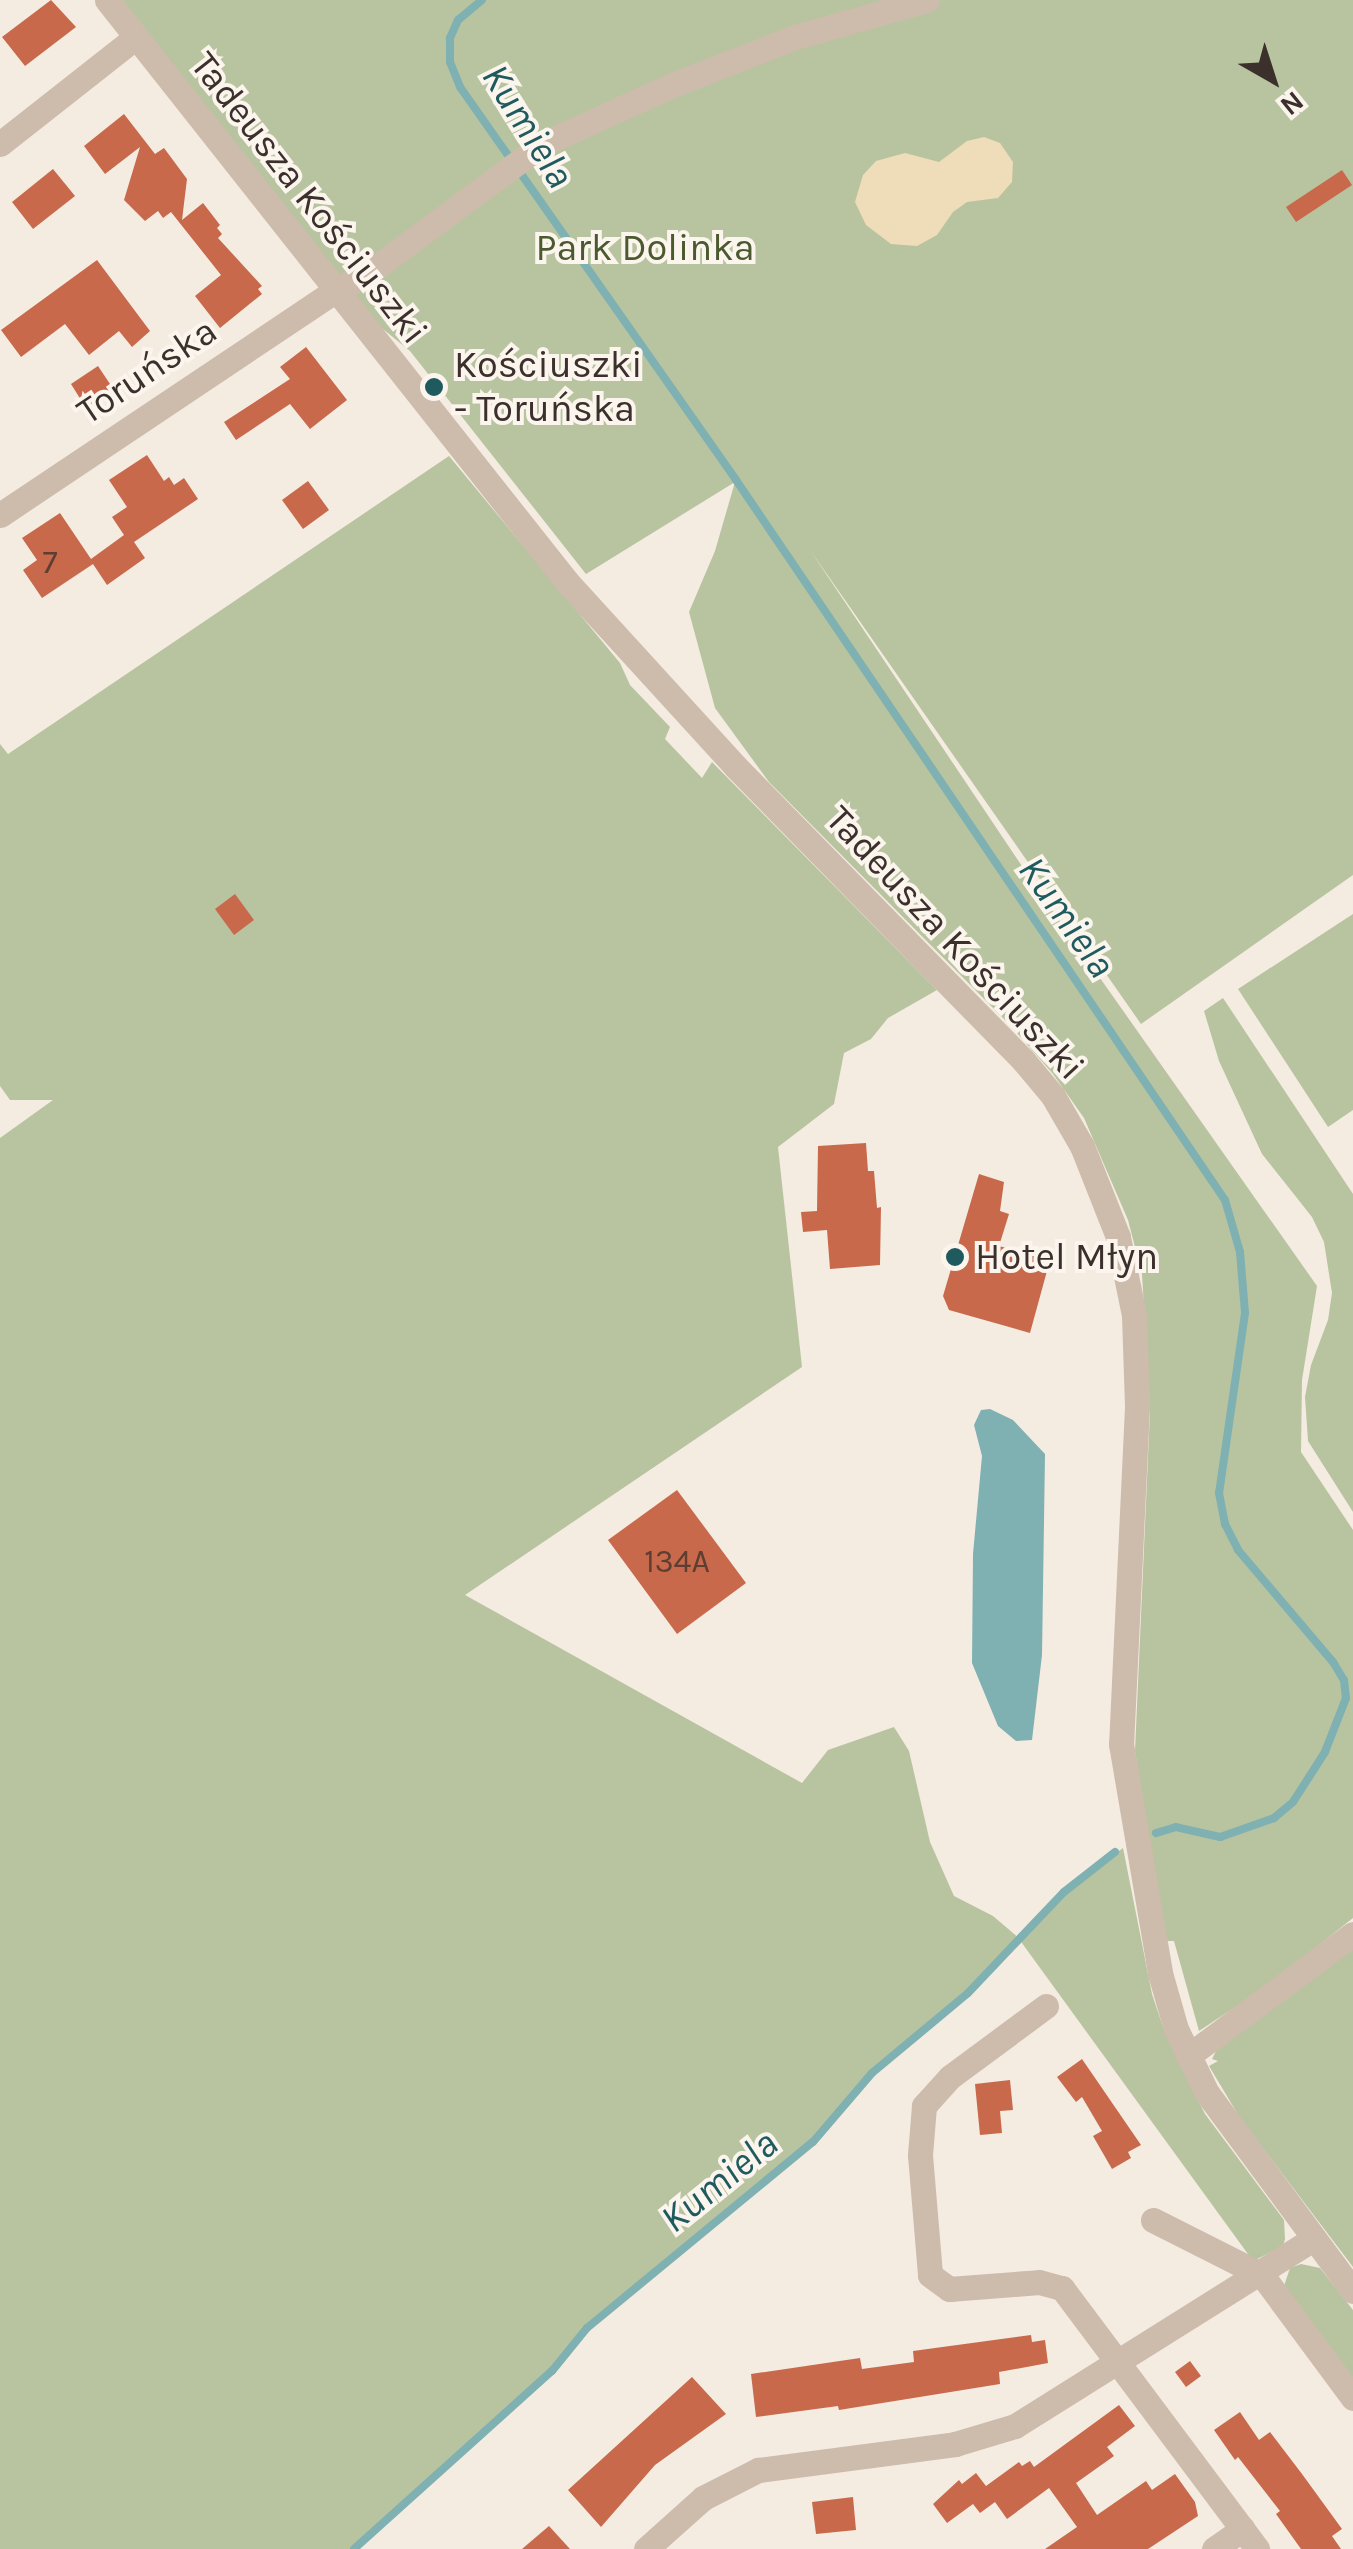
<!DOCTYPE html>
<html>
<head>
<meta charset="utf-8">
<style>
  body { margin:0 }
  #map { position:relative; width:1353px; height:2549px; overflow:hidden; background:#f4ebe1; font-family:Karla,sans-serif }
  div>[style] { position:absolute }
  .green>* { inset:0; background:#b8c4a0 }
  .sand>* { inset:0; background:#efdcb8 }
  .water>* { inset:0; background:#7fb0b2 }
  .stream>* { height:8px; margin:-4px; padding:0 4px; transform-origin:4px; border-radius:4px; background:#7fb0b2 }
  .building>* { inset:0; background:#c8694b }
  .minor>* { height:25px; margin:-12.5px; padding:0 12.5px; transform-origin:12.5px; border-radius:12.5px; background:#cdbbac }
  .dots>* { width:28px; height:28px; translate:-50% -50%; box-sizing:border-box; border:5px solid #fbf5ee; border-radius:50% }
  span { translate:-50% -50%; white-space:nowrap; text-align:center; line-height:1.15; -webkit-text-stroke:8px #fbf5ee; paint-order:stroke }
  .number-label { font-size:32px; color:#5e3e33 }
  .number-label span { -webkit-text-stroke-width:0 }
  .street-label { font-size:38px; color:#3b302b }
  .park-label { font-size:38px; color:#4a5a2e }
  .poi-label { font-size:38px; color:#3b302b }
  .left { translate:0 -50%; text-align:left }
  .water-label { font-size:40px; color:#1f5a5e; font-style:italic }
  .north { position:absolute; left:1223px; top:30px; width:100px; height:100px; -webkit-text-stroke:8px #fbf5ee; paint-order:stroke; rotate:141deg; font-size:28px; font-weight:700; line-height:40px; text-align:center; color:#3b302b }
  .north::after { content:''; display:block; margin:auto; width:35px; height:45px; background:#3b302b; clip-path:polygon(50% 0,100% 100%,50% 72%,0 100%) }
</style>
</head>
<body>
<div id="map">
  <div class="green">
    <div style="clip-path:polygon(121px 0,1353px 0,1353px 875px,1141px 1024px,810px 550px,1038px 890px,1317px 1286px,1302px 1380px,1301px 1452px,1353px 1530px,1353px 1918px,1270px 1984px,1199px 2031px,1174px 1941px,1166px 1941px,1135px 1751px,1150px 1412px,1142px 1274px,1128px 1220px,1084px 1118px,1053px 1074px,1008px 1023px,769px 782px,715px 708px,689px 612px,715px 551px,735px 482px,586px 574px,410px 351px,378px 325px)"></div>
    <div style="clip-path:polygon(449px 456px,620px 663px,630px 685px,670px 727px,665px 739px,702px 778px,712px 762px,937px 990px,888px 1018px,871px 1039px,844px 1053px,834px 1104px,778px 1147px,802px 1367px,465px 1595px,802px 1783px,828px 1750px,894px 1727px,909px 1751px,930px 1842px,954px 1896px,993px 1916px,1019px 1938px,1064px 1892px,1123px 1848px,1152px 1994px,1165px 2033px,1205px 2114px,1284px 2220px,1285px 2239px,1283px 2246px,1253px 2261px,1019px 1939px,968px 1993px,872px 2073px,813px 2142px,588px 2328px,552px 2371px,354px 2549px,0 2549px,0 1138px,53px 1100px,10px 1100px,0 1086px,0 744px,8px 754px)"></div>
    <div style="clip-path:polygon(1353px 914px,1353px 1110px,1328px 1127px,1238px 989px)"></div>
    <div style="clip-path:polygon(1223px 998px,1353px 1194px,1353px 1512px,1308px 1441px,1305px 1397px,1311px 1365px,1328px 1320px,1332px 1293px,1324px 1242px,1312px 1217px,1262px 1154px,1219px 1061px,1204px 1011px)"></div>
    <div style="clip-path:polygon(1353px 1947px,1353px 2267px,1240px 2118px,1209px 2066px,1218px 2061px,1212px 2059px,1217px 2049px)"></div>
    <div style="clip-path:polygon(1301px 2264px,1320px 2268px,1353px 2310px,1353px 2383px,1284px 2286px,1290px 2268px)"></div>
  </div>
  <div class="sand">
    <div style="clip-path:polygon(984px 137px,1000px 143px,1013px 162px,1012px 182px,998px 198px,967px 202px,953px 212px,937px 235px,917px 246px,891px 244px,866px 225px,855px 202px,863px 175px,876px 161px,905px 153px,939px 162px,967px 141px)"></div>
  </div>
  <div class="water">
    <div style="clip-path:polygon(990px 1409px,1013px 1420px,1045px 1454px,1042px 1655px,1032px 1740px,1016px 1741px,998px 1726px,972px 1663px,973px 1554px,982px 1456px,974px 1425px,981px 1410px)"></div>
  </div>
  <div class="stream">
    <div style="left:482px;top:0;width:31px;rotate:140deg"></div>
    <div style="left:458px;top:20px;width:20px;rotate:114deg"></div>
    <div style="left:450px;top:38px;width:24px;rotate:90deg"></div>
    <div style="left:450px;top:62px;width:27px;rotate:68deg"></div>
    <div style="left:460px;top:87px;width:480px;rotate:54.9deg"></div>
    <div style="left:736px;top:480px;width:870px;rotate:55.82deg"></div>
    <div style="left:1225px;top:1200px;width:54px;rotate:73.9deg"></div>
    <div style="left:1240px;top:1252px;width:61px;rotate:85.3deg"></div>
    <div style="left:1245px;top:1313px;width:182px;rotate:98.2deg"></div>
    <div style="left:1219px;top:1493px;width:32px;rotate:79deg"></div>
    <div style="left:1225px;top:1524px;width:29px;rotate:63deg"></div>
    <div style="left:1238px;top:1550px;width:147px;rotate:49.7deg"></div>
    <div style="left:1333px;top:1662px;width:21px;rotate:59deg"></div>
    <div style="left:1344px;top:1680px;width:18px;rotate:84deg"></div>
    <div style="left:1346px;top:1698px;width:58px;rotate:111.3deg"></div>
    <div style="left:1325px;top:1752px;width:59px;rotate:122.6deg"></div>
    <div style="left:1293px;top:1802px;width:25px;rotate:140deg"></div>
    <div style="left:1274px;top:1818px;width:57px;rotate:160.6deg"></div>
    <div style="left:1220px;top:1837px;width:45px;rotate:-167.2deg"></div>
    <div style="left:1176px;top:1827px;width:21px;rotate:163deg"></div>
    <div style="left:354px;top:2549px;width:266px;rotate:-42deg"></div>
    <div style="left:552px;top:2371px;width:55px;rotate:-50.9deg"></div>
    <div style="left:587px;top:2328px;width:293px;rotate:-39.5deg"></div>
    <div style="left:813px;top:2142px;width:91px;rotate:-49.5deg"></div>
    <div style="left:872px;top:2073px;width:125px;rotate:-39.8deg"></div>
    <div style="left:968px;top:1993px;width:139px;rotate:-46.5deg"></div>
    <div style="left:1064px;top:1892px;width:65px;rotate:-38.1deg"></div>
  </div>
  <div class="building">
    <div style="clip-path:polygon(51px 0,76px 27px,25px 66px,2px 37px)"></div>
    <div style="clip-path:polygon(124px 114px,155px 154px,164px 148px,187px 179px,182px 220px,203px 203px,220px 225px,217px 228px,222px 234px,218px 238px,262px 286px,258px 289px,262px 294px,220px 328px,195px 296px,221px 275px,171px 212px,163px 218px,158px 211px,145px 221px,124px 200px,140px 147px,105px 174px,84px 146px)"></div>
    <div style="clip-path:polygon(53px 169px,75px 196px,33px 229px,12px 202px)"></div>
    <div style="clip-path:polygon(1342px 170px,1352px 185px,1296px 222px,1286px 207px)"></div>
    <div style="clip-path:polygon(97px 260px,150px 331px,132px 347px,119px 331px,89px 355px,65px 324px,21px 357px,1px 330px)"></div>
    <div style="clip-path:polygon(306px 347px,347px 400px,310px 429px,290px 404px,236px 440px,224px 422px,290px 379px,280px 367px)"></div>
    <div style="clip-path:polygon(98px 366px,114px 390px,86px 408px,71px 384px)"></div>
    <div style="clip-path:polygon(147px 455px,164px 481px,169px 477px,174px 485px,184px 478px,198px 499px,134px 542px,145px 558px,107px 585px,93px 564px,42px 598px,23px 570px,37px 560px,22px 538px,60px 513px,91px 559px,124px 535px,112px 517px,127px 507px,109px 480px)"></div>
    <div style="clip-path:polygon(308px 481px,329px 510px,303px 529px,282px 500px)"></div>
    <div style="clip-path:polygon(235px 894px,254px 920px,234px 935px,215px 909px)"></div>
    <div style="clip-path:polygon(866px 1143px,868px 1171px,874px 1171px,877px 1208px,881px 1207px,880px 1265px,830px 1269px,827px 1230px,803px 1232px,801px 1212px,817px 1211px,818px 1146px)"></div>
    <div style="clip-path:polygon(979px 1174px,1004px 1182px,1000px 1211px,1009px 1214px,999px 1246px,1050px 1260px,1030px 1333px,949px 1310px,943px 1296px)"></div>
    <div style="clip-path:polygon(677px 1490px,746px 1583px,677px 1634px,608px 1540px)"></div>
    <div style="clip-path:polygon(1082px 2059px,1141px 2145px,1128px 2152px,1131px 2158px,1112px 2169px,1093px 2136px,1102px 2131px,1082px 2097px,1076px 2102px,1057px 2077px)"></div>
    <div style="clip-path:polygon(1010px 2080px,1013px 2110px,1000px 2111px,1002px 2133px,980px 2135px,975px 2084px)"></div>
    <div style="clip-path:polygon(1031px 2335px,1032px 2342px,1045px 2340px,1048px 2363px,999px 2372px,1000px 2384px,839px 2410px,838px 2406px,756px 2417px,751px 2374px,860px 2358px,862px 2369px,914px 2362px,913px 2351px)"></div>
    <div style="clip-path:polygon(1190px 2361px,1201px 2376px,1186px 2387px,1175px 2372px)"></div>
    <div style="clip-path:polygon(692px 2377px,726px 2414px,655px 2465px,601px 2527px,568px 2490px)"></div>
    <div style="clip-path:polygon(1119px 2405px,1135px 2426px,1107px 2447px,1114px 2456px,1076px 2483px,1097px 2515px,1146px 2481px,1152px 2490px,1175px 2474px,1195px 2502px,1198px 2516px,1148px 2549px,1045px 2549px,1077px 2527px,1049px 2488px,1007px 2519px,995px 2502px,980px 2513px,973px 2504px,947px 2523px,933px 2504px,959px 2480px,962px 2484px,976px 2473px,986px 2486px,1019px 2462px,1022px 2466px,1030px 2461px,1034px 2467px)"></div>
    <div style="clip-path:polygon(1240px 2412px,1259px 2440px,1270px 2432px,1302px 2474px,1342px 2529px,1332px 2536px,1341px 2549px,1301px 2549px,1276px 2514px,1280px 2511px,1238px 2457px,1235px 2460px,1214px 2430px)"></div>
    <div style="clip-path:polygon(853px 2497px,856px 2530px,816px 2534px,812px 2502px)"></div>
    <div style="clip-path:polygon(549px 2526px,570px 2549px,522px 2549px)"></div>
  </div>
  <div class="minor">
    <div style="left:107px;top:0;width:743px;rotate:51.67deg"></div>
    <div style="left:568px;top:583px;width:248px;rotate:47.6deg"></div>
    <div style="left:735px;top:766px;width:412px;rotate:45.6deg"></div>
    <div style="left:1023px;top:1060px;width:47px;rotate:50.2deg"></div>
    <div style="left:1053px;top:1096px;width:58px;rotate:59.9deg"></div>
    <div style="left:1082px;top:1146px;width:98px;rotate:68.4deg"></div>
    <div style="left:1118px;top:1237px;width:80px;rotate:78.4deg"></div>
    <div style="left:1134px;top:1315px;width:92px;rotate:88.1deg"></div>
    <div style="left:1137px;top:1407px;width:337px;rotate:92.7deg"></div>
    <div style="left:1121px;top:1744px;width:232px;rotate:80.3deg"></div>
    <div style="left:1160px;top:1973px;width:58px;rotate:74.1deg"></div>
    <div style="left:1176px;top:2029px;width:71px;rotate:64.2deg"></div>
    <div style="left:1207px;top:2093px;width:246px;rotate:53.6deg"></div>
    <div style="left:0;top:144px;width:173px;rotate:-38.2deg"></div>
    <div style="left:0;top:515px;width:404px;rotate:-33.8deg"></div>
    <div style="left:336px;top:290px;width:35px;rotate:-27deg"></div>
    <div style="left:367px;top:274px;width:219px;rotate:-36.5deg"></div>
    <div style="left:543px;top:144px;width:140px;rotate:-24.5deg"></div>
    <div style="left:670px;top:86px;width:134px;rotate:-21.4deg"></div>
    <div style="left:795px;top:37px;width:137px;rotate:-15.7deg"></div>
    <div style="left:1046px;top:2006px;width:119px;rotate:143.5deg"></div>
    <div style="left:950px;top:2077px;width:39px;rotate:132deg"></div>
    <div style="left:924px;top:2106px;width:49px;rotate:94.7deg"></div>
    <div style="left:920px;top:2155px;width:120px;rotate:85.2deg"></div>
    <div style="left:930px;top:2275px;width:24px;rotate:36deg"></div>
    <div style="left:949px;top:2289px;width:90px;rotate:-4.4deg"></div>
    <div style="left:1039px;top:2282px;width:24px;rotate:15deg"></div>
    <div style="left:1062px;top:2288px;width:326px;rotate:53.2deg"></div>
    <div style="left:1188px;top:2056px;width:205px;rotate:-36.5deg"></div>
    <div style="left:1153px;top:2220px;width:122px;rotate:26.8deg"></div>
    <div style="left:1262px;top:2275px;width:153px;rotate:53.5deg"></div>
    <div style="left:646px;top:2549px;width:76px;rotate:-41.8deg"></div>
    <div style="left:703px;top:2498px;width:62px;rotate:-27deg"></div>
    <div style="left:758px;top:2470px;width:199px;rotate:-7.5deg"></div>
    <div style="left:955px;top:2444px;width:63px;rotate:-16.7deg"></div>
    <div style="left:1015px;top:2426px;width:352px;rotate:-32.1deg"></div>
    <div style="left:1214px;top:2549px;width:35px;rotate:-35deg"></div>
  </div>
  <div class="dots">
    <div style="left:434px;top:387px;background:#1f5a5e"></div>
    <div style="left:955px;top:1257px;background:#1f5a5e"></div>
  </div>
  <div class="number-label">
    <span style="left:50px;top:563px">7</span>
    <span style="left:677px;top:1562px">134A</span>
  </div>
  <div class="street-label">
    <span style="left:309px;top:198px;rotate:52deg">Tadeusza Kościuszki</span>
    <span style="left:147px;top:371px;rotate:-34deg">Toruńska</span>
    <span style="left:955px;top:943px;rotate:47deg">Tadeusza Kościuszki</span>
  </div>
  <div class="park-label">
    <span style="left:645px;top:248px">Park Dolinka</span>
  </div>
  <div class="poi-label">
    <span class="left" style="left:454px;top:387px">Kościuszki<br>- Toruńska</span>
    <span class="left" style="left:975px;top:1257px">Hotel Młyn</span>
  </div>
  <div class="water-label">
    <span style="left:528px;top:126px;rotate:58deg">Kumiela</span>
    <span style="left:1067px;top:917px;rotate:55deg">Kumiela</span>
    <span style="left:719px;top:2181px;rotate:-39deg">Kumiela</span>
  </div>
  <div class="north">N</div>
</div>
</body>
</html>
